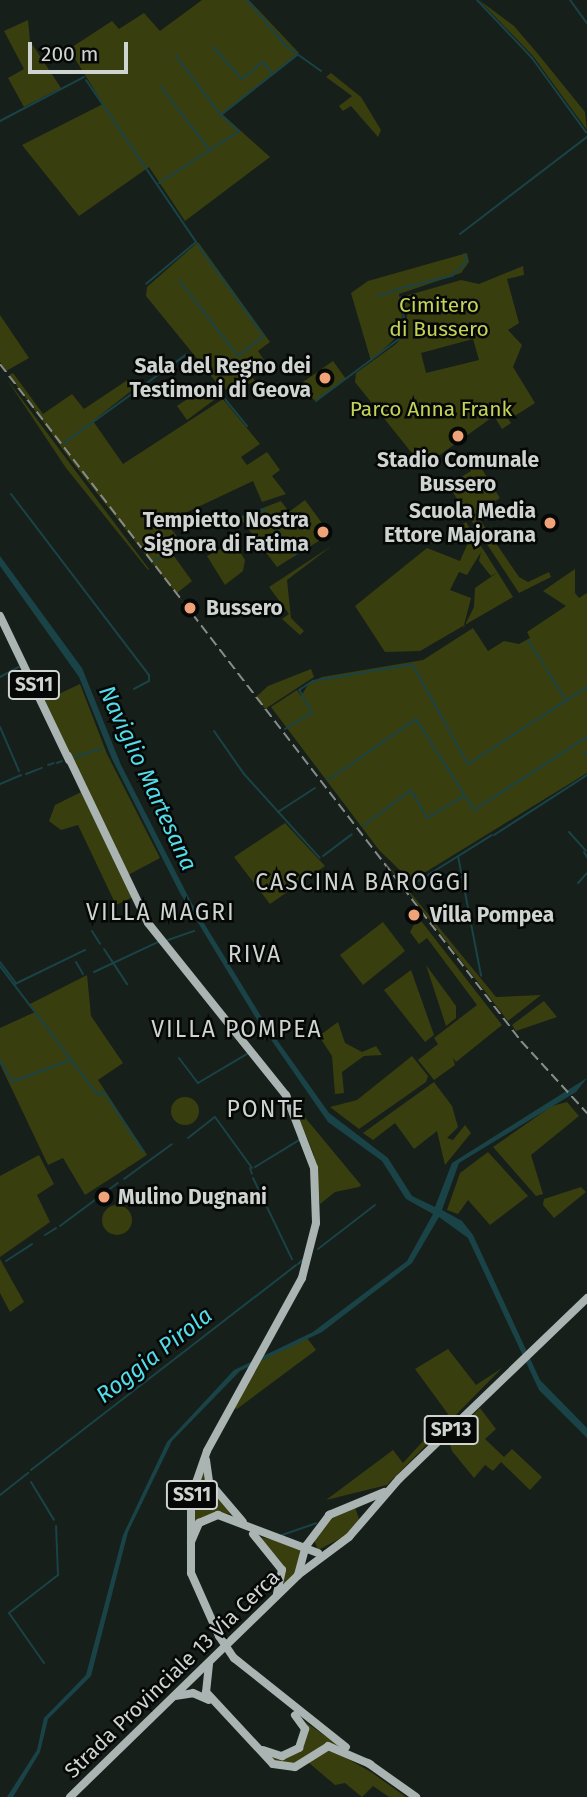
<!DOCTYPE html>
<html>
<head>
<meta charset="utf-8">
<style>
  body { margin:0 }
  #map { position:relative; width:587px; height:1797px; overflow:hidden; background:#171f1a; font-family:"Fira Sans",sans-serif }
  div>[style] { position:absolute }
  .green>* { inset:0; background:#393e0f }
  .round { border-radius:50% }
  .water>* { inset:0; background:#194347 }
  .stream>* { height:2px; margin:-1px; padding:0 1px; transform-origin:1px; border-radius:1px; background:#194347 }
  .primary>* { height:8px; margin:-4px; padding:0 4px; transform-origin:4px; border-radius:4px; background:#aab5b3 }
  .rail>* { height:2px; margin-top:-1px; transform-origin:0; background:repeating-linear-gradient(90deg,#868c89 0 10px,transparent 0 15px) }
  .primary-bridge>* { height:8px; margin:-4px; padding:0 4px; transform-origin:4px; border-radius:4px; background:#aab5b3 }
  .dots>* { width:19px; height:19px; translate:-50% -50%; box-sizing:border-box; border:4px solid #050806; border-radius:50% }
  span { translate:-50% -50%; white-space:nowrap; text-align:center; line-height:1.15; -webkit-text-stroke:5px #050806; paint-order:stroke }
  .shield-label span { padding:2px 5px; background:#050806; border:2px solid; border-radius:5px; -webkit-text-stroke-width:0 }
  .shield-label { font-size:19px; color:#cfd4d1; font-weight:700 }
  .park-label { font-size:21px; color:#c4d258 }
  .poi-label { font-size:21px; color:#cfd4d1; font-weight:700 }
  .right { translate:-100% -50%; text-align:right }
  .left { translate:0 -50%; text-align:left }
  .street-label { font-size:21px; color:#cfd4d1 }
  .water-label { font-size:23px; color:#53dce9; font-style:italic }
  .neighbourhood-label { font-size:23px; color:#cfd4d1; letter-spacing:2px }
  .scale { position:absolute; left:28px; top:42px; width:100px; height:32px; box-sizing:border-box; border:4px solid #cfd4d1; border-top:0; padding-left:9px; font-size:21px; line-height:24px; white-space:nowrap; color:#cfd4d1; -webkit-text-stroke:5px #050806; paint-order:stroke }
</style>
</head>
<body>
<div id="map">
  <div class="green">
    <div style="clip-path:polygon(202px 0,249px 0,299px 53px,222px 114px,270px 157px,185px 221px,149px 167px,79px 216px,22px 145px,103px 104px,69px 49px,112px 21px,119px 29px,144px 13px,160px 31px)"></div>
    <div style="clip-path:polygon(479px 0,514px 26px,538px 54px,585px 112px,587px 130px,533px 56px)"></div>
    <div style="clip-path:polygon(28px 20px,30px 41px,61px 88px,24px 107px,8px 78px,24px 69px,4px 31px)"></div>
    <div style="clip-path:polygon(331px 73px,361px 97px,381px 130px,378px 137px,351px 106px,343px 111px,339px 106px,352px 96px,326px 77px)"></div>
    <div style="clip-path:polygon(198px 242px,270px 342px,258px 351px,264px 360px,248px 370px,255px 381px,233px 391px,221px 388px,146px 296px,147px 287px)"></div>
    <div style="clip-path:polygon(evenodd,467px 253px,469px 262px,461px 273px,399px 294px,403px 324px,407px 317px,402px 297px,461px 280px,479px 284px,523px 266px,524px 275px,507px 279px,519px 323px,508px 330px,522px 345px,513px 367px,535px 403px,510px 419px,498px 403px,511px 423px,502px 429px,494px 416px,423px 467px,355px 382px,356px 373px,396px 344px,401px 338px,403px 331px,371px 361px,351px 293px,368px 281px,467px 253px,473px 339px,479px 360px,426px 373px,421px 353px,473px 339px)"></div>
    <div style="clip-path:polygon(0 315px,29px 358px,6px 371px,0 362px)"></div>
    <div style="clip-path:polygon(333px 361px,346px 379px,315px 401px,300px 384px)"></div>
    <div style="clip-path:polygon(13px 373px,43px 414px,72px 394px,84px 409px,129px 379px,140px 384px,93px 421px,123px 464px,223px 399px,260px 444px,241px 457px,247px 465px,267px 452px,280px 470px,272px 476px,286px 494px,262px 502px,253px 481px,166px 522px,182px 543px,171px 552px,192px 581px,177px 593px,186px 606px,70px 459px,9px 375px)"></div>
    <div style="clip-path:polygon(6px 378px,149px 569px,148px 570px,66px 468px)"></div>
    <div style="clip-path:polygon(212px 382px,222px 394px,187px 420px,177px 406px)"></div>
    <div style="clip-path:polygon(473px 455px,500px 498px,476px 514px,519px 577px,528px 582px,549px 572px,551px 577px,519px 593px,448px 485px,471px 471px,465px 460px)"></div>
    <div style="clip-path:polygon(305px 500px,330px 534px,277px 567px,239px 517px,281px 501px,289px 512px)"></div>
    <div style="clip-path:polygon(evenodd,466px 522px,513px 597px,420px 651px,385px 652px,355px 606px,427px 548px,460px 561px,467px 545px,457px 528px,466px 522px,481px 552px,479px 561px,491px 576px,498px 572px,475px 588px,474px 607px,463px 629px,471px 598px,450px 590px,459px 572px,467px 575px,481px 552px)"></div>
    <div style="clip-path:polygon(234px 542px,245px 560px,243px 571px,225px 585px,207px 556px)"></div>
    <div style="clip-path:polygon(333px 545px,287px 580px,291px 618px,304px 631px,300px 635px,282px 619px,289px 614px,269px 587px)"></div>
    <div style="clip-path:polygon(575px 569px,575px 593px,579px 598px,587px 593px,587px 773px,411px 881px,379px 850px,271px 707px,297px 690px,301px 696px,309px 683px,322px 677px,423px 660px,473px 628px,488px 651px,504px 641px,519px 644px,530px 638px,527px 632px,566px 606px,543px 591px)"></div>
    <div style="clip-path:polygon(311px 669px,314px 677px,265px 709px,256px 697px,268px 686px)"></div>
    <div style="clip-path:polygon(80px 684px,107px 754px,160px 858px,128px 875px,44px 701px)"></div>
    <div style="clip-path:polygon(81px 792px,133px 897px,116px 905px,78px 825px,61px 830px,49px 821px,55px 805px)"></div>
    <div style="clip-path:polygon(285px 823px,325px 866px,270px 904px,234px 857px)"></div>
    <div style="clip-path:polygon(377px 852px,496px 997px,541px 995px,508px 1021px)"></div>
    <div style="clip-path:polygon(418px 917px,502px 1025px,456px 1062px,453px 1058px,455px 1065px,434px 1080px,418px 1060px,438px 1044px,434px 1038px,477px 1005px,427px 938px,419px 944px,410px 932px)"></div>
    <div style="clip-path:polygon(383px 922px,405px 951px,363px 985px,340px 955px)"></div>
    <div style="clip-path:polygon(426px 965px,456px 1006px,456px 1018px,446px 1026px)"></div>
    <div style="clip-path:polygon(411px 970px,434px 1035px,425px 1042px,384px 990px)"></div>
    <div style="clip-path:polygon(87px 975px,91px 1016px,123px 1063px,98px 1080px,147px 1155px,85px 1195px,63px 1158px,48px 1165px,0 1064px,0 1028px,35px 1012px,30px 1004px)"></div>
    <div style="clip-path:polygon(544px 1001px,557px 1017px,516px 1031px,512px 1025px)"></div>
    <div style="clip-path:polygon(338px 1022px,345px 1043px,362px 1052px,376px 1046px,382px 1055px,364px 1056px,342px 1072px,344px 1093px,335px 1094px,332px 1056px,319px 1036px)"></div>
    <div style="clip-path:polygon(412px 1056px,428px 1076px,426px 1082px,359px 1129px,330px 1107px,357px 1100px)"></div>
    <div style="clip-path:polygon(434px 1082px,452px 1106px,458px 1127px,447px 1138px,453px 1140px,465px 1125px,471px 1133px,445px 1165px,437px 1131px,414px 1149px,395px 1123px,373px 1140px,363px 1133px)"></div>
    <div class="round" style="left:171px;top:1097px;width:28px;height:28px"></div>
    <div style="clip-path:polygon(567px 1102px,579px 1116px,531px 1155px,543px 1194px,536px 1196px,493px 1147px,552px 1106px)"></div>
    <div style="clip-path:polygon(293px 1103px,361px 1185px,359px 1187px,335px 1192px,320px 1204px,314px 1155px)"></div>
    <div style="clip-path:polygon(488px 1152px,528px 1196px,490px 1225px,468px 1200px,458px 1214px,447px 1210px,460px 1173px)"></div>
    <div style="clip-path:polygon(39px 1155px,54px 1184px,37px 1195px,50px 1222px,0 1257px,0 1176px)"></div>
    <div style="clip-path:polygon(581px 1187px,586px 1192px,554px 1218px,543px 1205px,544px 1199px)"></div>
    <div class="round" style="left:102px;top:1205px;width:30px;height:30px"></div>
    <div style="clip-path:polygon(0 1259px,24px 1302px,10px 1312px,0 1293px)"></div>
    <div style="clip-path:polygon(307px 1338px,316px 1350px,237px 1409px,231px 1407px,260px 1357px)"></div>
    <div style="clip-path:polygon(448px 1349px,476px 1385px,502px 1368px,387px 1485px,326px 1500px,393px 1450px,403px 1463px,448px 1414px,415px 1369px)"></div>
    <div style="clip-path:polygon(480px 1408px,496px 1429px,485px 1439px,504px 1457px,512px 1449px,542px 1477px,530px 1490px,501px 1462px,493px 1471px,485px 1465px,474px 1478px,452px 1451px,448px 1439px)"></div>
    <div style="clip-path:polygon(204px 1470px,234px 1514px,220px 1513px,196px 1525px,192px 1504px)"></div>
    <div style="clip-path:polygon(355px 1507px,359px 1519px,349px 1534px,318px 1550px,314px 1540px,328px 1520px)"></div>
    <div style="clip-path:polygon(260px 1537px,303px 1546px,297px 1571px,284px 1587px,284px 1567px)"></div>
    <div style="clip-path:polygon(304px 1721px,338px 1745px,323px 1745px,298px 1765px,282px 1766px,266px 1753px,297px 1753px)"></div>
    <div style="clip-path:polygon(332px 1750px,371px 1772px,406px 1797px,389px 1797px,373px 1786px,362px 1797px,345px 1783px,335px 1785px,308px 1762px,321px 1751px)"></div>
  </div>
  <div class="water">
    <div style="clip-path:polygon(0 556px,82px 668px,121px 765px,191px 902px,267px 1026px,329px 1113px,388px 1158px,412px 1196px,435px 1207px,452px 1163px,587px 1078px,576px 1092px,459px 1163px,442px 1210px,462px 1221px,473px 1235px,540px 1380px,587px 1428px,587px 1438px,539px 1390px,468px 1238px,439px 1217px,412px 1263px,322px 1332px,240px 1371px,172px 1441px,128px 1532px,91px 1676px,48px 1719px,40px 1752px,13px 1797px,7px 1797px,37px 1750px,44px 1718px,86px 1675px,123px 1535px,167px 1442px,234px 1370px,313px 1332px,407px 1261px,433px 1214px,406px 1199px,382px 1161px,328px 1122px,254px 1015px,180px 893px,112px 759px,79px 677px,0 566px)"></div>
  </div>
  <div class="stream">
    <div style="left:247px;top:0;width:60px;rotate:49.7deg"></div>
    <div style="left:286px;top:46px;width:43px;rotate:35.5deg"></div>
    <div style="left:477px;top:0;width:80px;rotate:46.5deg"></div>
    <div style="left:532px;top:58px;width:92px;rotate:53.9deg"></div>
    <div style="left:570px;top:0;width:29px;rotate:54deg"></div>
    <div style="left:213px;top:47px;width:43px;rotate:47.8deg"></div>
    <div style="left:242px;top:79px;width:27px;rotate:-39deg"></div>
    <div style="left:263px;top:62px;width:14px;rotate:51deg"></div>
    <div style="left:176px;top:56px;width:73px;rotate:52.8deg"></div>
    <div style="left:86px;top:80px;width:196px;rotate:55.8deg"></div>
    <div style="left:196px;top:242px;width:65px;rotate:140deg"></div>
    <div style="left:161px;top:87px;width:78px;rotate:52.3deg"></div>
    <div style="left:0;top:121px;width:95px;rotate:-27.6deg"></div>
    <div style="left:159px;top:183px;width:95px;rotate:-33deg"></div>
    <div style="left:239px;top:131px;width:24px;rotate:-138deg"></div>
    <div style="left:221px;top:115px;width:97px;rotate:-38.3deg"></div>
    <div style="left:460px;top:234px;width:160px;rotate:-37.4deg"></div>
    <div style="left:179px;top:280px;width:96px;rotate:52.2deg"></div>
    <div style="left:238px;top:356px;width:33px;rotate:-38deg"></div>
    <div style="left:264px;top:336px;width:112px;rotate:-126deg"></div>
    <div style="left:402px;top:288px;width:51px;rotate:-13.5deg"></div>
    <div style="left:452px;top:276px;width:20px;rotate:-45deg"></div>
    <div style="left:466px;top:262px;width:8px;rotate:-104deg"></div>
    <div style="left:378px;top:296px;width:23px;rotate:-18deg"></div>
    <div style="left:225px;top:399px;width:35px;rotate:51deg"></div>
    <div style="left:316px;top:401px;width:104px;rotate:-36.8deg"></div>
    <div style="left:399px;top:339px;width:22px;rotate:-77deg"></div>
    <div style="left:404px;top:318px;width:21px;rotate:-101deg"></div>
    <div style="left:64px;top:443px;width:152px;rotate:-35.9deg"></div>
    <div style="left:11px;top:494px;width:228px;rotate:52.7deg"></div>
    <div style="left:149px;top:675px;width:6px;rotate:90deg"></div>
    <div style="left:149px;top:681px;width:17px;rotate:152deg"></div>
    <div style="left:240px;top:518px;width:25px;rotate:-21deg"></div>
    <div style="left:263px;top:509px;width:56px;rotate:55.2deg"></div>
    <div style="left:155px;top:561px;width:30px;rotate:-33deg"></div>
    <div style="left:528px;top:641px;width:29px;rotate:56deg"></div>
    <div style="left:546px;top:669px;width:37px;rotate:57deg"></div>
    <div style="left:0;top:677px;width:21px;rotate:-28deg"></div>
    <div style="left:0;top:727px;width:48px;rotate:66.6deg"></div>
    <div style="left:285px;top:729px;width:31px;rotate:-31deg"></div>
    <div style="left:312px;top:713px;width:26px;rotate:-119deg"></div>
    <div style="left:299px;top:690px;width:17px;rotate:-33deg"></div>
    <div style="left:313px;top:681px;width:100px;rotate:-9.7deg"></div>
    <div style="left:412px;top:664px;width:115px;rotate:60.8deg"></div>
    <div style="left:468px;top:764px;width:142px;rotate:-32.9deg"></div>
    <div style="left:214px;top:731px;width:52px;rotate:55.1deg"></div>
    <div style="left:244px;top:774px;width:113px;rotate:47.9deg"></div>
    <div style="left:584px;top:754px;width:4px;rotate:-34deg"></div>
    <div style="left:74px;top:757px;width:30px;rotate:-17deg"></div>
    <div style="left:57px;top:763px;width:5px;rotate:-22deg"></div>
    <div style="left:48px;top:765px;width:6px;rotate:-18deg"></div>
    <div style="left:26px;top:774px;width:17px;rotate:-21deg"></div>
    <div style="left:328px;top:780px;width:107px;rotate:-34.7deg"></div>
    <div style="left:416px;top:719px;width:108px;rotate:57.5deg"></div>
    <div style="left:474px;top:810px;width:135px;rotate:-32.9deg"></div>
    <div style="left:0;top:784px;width:23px;rotate:-23deg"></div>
    <div style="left:278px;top:812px;width:44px;rotate:-33deg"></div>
    <div style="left:363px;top:826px;width:60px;rotate:-36.9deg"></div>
    <div style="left:411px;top:790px;width:32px;rotate:60deg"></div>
    <div style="left:427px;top:818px;width:43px;rotate:-30.7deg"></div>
    <div style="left:569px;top:832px;width:25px;rotate:48deg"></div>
    <div style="left:494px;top:835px;width:111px;rotate:-32.8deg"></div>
    <div style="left:584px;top:852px;width:6px;rotate:59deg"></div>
    <div style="left:323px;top:856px;width:36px;rotate:-37deg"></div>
    <div style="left:458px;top:856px;width:122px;rotate:79.1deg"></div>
    <div style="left:578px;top:883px;width:13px;rotate:-48deg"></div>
    <div style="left:412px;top:885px;width:94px;rotate:-32deg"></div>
    <div style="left:92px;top:931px;width:15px;rotate:58deg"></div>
    <div style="left:165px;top:941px;width:31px;rotate:-19deg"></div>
    <div style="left:104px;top:949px;width:42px;rotate:56.7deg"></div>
    <div style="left:0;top:962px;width:26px;rotate:53deg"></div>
    <div style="left:76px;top:962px;width:14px;rotate:60deg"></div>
    <div style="left:0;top:966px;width:162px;rotate:52.8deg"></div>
    <div style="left:98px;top:1095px;width:6px;rotate:-39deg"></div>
    <div style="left:103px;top:1091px;width:73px;rotate:56.1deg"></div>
    <div style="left:94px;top:972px;width:71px;rotate:-25.1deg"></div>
    <div style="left:15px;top:984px;width:78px;rotate:-25.9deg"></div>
    <div style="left:179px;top:1058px;width:31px;rotate:53deg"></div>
    <div style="left:198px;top:1083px;width:57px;rotate:-30.6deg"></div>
    <div style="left:0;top:1060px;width:25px;rotate:61deg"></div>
    <div style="left:12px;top:1082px;width:62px;rotate:-20.8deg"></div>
    <div style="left:188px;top:1138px;width:34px;rotate:-38deg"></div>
    <div style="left:215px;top:1117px;width:63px;rotate:54deg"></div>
    <div style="left:255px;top:1167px;width:52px;rotate:-31.5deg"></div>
    <div style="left:250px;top:1168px;width:6px;rotate:72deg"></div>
    <div style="left:253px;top:1178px;width:90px;rotate:64.3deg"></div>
    <div style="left:124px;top:1179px;width:59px;rotate:-36.1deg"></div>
    <div style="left:60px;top:1226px;width:72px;rotate:-36.6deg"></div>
    <div style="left:45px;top:1235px;width:13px;rotate:-32deg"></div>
    <div style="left:318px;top:1249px;width:72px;rotate:-37.7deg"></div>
    <div style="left:6px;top:1261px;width:31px;rotate:-33deg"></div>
    <div style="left:298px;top:1264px;width:8px;rotate:-40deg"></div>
    <div style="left:31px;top:1470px;width:335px;rotate:-37.7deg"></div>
    <div style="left:31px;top:1482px;width:44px;rotate:58.8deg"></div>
    <div style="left:0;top:1495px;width:36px;rotate:-38deg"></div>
    <div style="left:282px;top:1535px;width:36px;rotate:-19deg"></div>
    <div style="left:44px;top:1663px;width:61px;rotate:-125deg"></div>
    <div style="left:9px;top:1613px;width:62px;rotate:-37.8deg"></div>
    <div style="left:58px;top:1575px;width:49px;rotate:-92.3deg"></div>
  </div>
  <div class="primary">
    <div style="left:0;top:616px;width:160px;rotate:64.4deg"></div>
    <div style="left:68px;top:756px;width:185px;rotate:64.4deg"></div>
    <div style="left:148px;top:923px;width:221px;rotate:51.3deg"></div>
    <div style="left:286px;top:1095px;width:78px;rotate:69deg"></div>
    <div style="left:314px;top:1168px;width:55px;rotate:87.9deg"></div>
    <div style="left:316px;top:1223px;width:57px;rotate:104.3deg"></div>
    <div style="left:302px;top:1278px;width:197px;rotate:118.8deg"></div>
    <div style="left:207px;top:1451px;width:49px;rotate:109.2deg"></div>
    <div style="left:191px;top:1497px;width:76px;rotate:90deg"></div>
    <div style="left:191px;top:1573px;width:69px;rotate:66deg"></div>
    <div style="left:206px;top:1460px;width:22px;rotate:82deg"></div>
    <div style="left:209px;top:1482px;width:52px;rotate:49.6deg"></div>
    <div style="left:253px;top:1534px;width:46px;rotate:51.1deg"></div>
    <div style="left:282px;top:1570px;width:24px;rotate:102deg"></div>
    <div style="left:191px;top:1542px;width:21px;rotate:-67deg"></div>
    <div style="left:199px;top:1523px;width:21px;rotate:-23deg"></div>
    <div style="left:218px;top:1515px;width:107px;rotate:20.8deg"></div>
    <div style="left:298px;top:1575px;width:30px;rotate:-75deg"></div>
    <div style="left:306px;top:1546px;width:39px;rotate:-53deg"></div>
    <div style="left:329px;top:1515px;width:60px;rotate:-22.7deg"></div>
    <div style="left:234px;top:1658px;width:143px;rotate:38.5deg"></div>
    <div style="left:209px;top:1664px;width:28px;rotate:96deg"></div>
    <div style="left:206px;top:1692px;width:98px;rotate:47.1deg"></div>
    <div style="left:273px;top:1764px;width:22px;rotate:8deg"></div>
    <div style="left:295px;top:1767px;width:39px;rotate:-32deg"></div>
    <div style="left:328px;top:1746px;width:46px;rotate:23.2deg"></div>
    <div style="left:175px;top:1696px;width:18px;rotate:-9deg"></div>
    <div style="left:193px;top:1693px;width:17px;rotate:24deg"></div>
    <div style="left:263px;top:1750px;width:20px;rotate:18deg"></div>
    <div style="left:282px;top:1756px;width:19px;rotate:-25deg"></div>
    <div style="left:299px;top:1748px;width:20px;rotate:-72deg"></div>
    <div style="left:305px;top:1729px;width:17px;rotate:-126deg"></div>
    <div style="left:368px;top:1763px;width:59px;rotate:35.3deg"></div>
    <div style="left:70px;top:1797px;width:318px;rotate:-44.2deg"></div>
    <div style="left:298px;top:1575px;width:64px;rotate:-36.7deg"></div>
    <div style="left:349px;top:1537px;width:77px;rotate:-49.2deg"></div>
    <div style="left:399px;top:1479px;width:261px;rotate:-43.9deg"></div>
  </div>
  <div class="rail">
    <div style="left:0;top:364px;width:854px;rotate:52.42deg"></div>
    <div style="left:521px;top:1041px;width:98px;rotate:47.5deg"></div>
  </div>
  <div class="primary-bridge">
    <div style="left:219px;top:1636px;width:27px;rotate:56deg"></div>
  </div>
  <div class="dots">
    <div style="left:325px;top:378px;background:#f0a279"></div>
    <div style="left:458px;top:436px;background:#f0a279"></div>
    <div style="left:550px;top:523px;background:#f0a279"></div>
    <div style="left:323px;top:532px;background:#f0a279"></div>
    <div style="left:190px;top:608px;background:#f0a279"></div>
    <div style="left:414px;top:915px;background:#f0a279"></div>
    <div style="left:104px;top:1197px;background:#f0a279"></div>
  </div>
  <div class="shield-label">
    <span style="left:34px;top:685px">SS11</span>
    <span style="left:451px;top:1430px">SP13</span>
    <span style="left:192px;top:1495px">SS11</span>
  </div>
  <div class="park-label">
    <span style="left:439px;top:317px">Cimitero<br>di Bussero</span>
    <span style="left:431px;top:409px">Parco Anna Frank</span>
  </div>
  <div class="poi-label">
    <span class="right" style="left:311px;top:378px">Sala del Regno dei<br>Testimoni di Geova</span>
    <span style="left:458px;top:472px">Stadio Comunale<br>Bussero</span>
    <span class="right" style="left:536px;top:523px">Scuola Media<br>Ettore Majorana</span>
    <span class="right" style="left:309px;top:532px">Tempietto Nostra<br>Signora di Fatima</span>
    <span class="left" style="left:206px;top:608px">Bussero</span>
    <span class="left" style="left:430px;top:915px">Villa Pompea</span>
    <span class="left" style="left:118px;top:1197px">Mulino Dugnani</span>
  </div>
  <div class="street-label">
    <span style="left:172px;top:1674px;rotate:-44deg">Strada Provinciale 13 Via Cerca</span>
  </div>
  <div class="water-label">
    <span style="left:148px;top:778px;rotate:65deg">Naviglio Martesana</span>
    <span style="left:154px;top:1355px;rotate:-38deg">Roggia Pirola</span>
  </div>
  <div class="neighbourhood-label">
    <span style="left:363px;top:882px">CASCINA BAROGGI</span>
    <span style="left:161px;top:912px">VILLA MAGRI</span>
    <span style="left:255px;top:954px">RIVA</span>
    <span style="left:237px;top:1029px">VILLA POMPEA</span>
    <span style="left:266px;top:1109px">PONTE</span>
  </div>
  <div class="scale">200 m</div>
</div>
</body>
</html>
